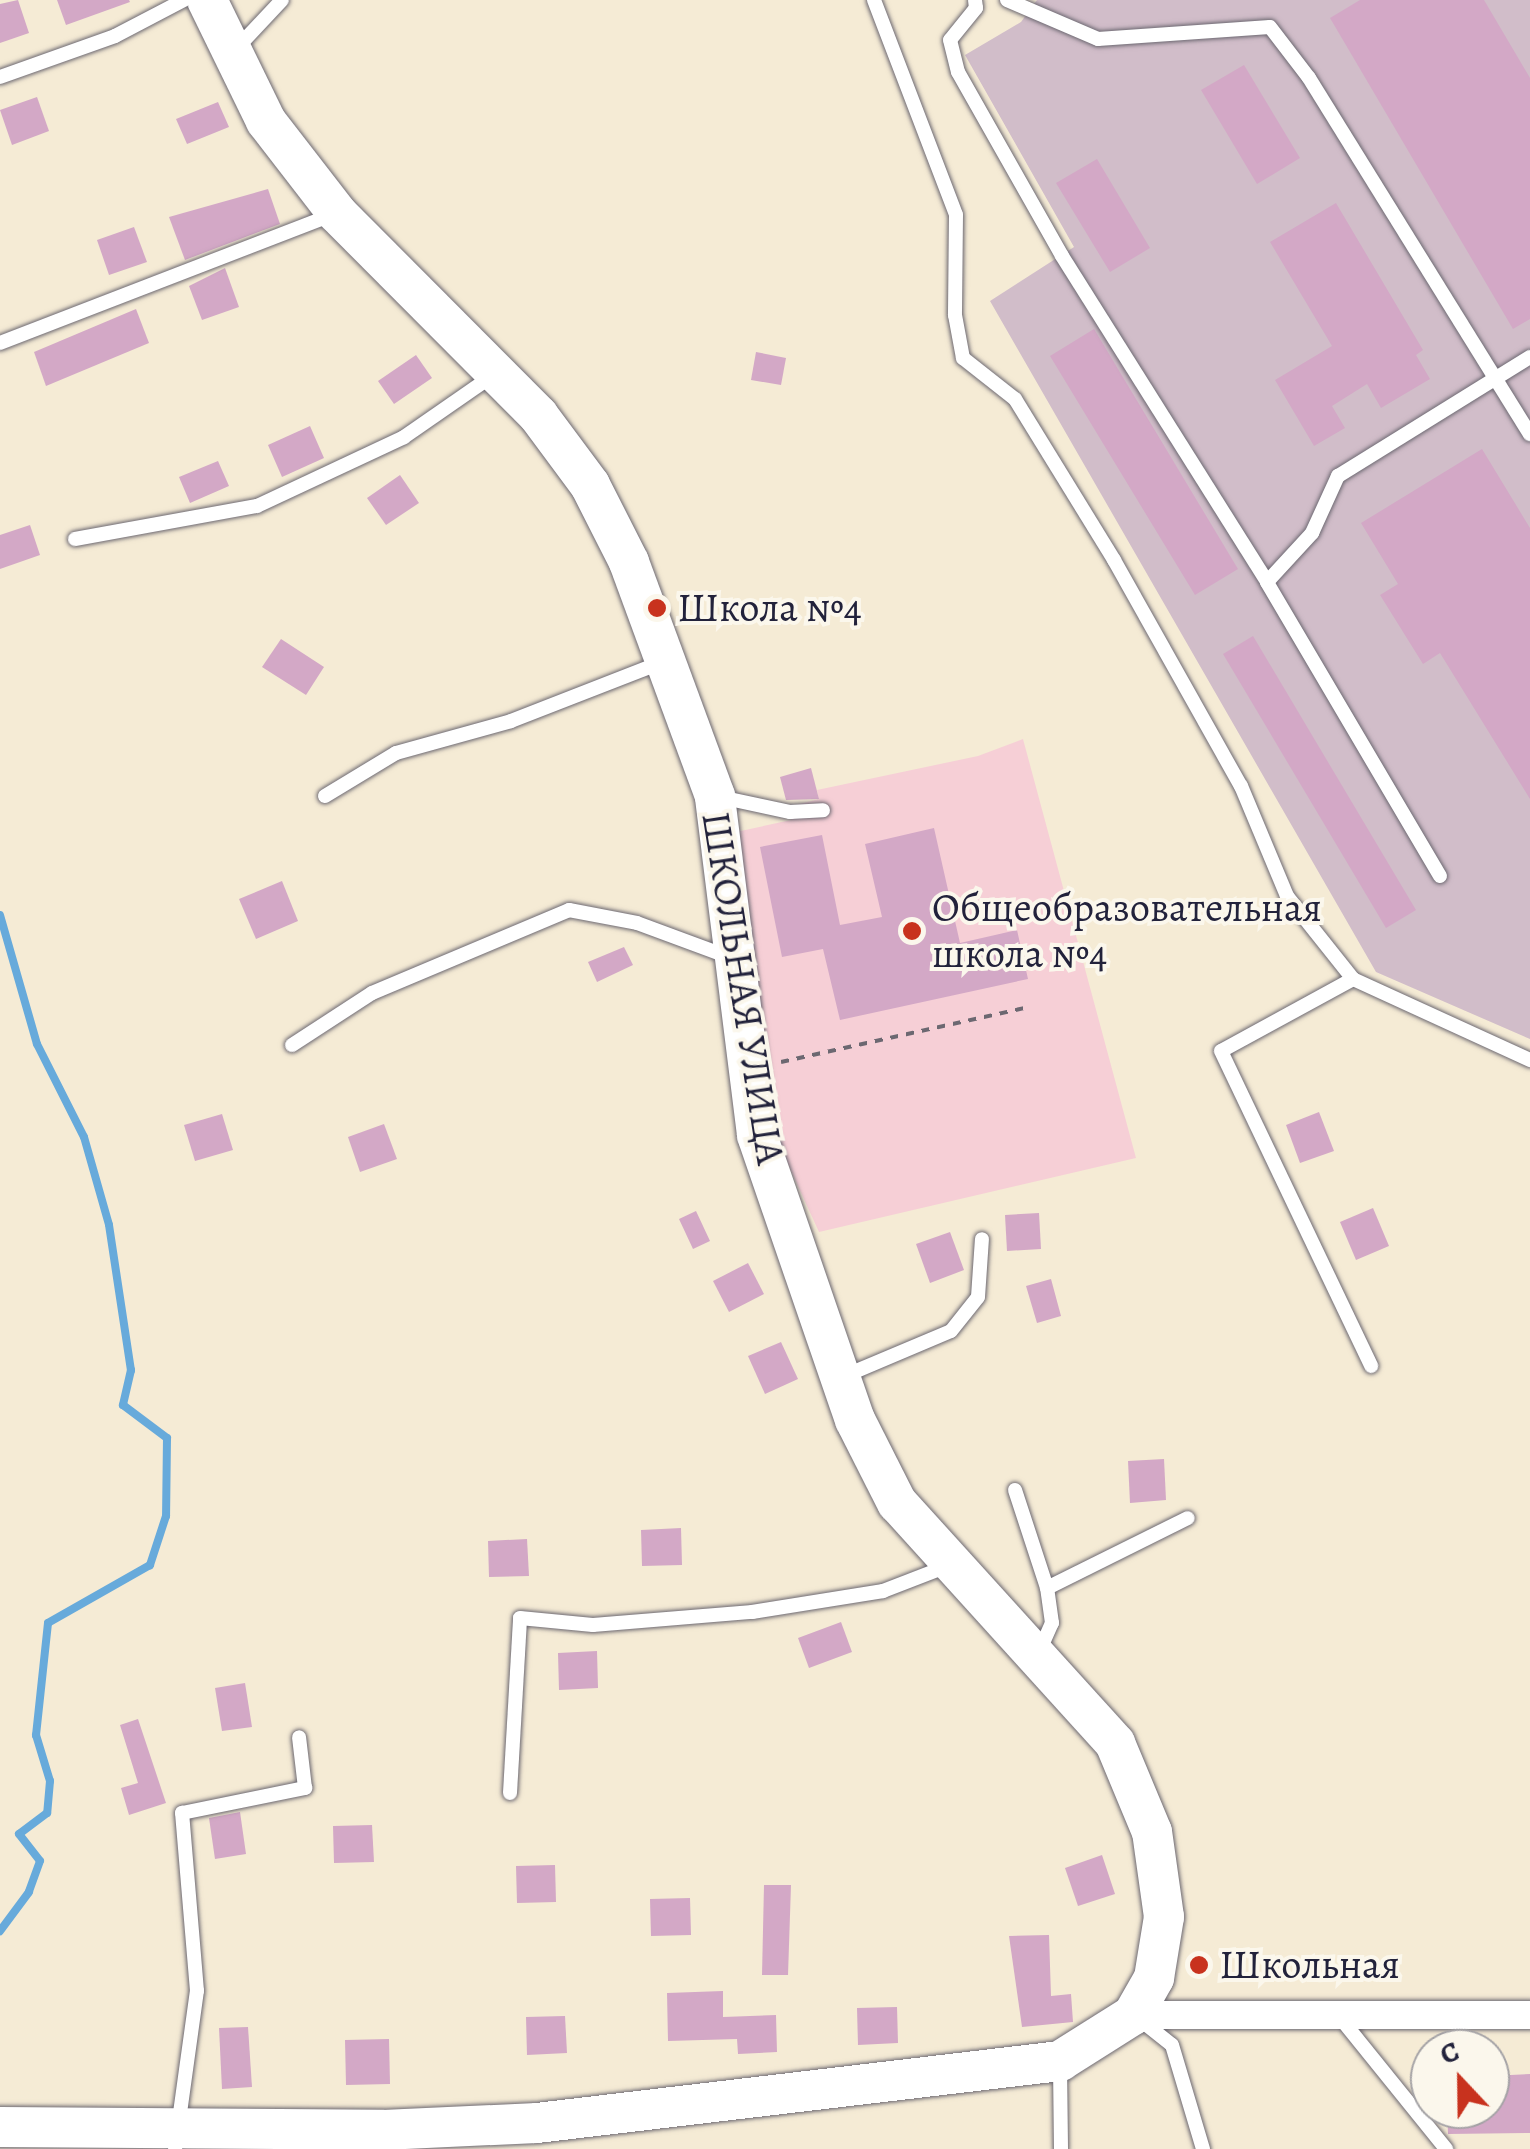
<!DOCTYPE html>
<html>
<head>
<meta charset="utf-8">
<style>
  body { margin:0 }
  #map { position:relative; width:1530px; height:2149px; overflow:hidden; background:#f5ebd5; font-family:Alegreya,serif }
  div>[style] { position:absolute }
  .built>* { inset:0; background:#f6cfd6 }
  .industrial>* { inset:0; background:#d1bdc9 }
  .stream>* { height:8px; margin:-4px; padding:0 4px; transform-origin:4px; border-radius:4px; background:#67aadb }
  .building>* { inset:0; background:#d3a8c6 }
  .path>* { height:4px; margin-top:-2px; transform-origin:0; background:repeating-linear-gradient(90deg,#6c6871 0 8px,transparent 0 16px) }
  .roads { filter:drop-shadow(0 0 2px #6c6871) drop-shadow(0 0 2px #6c6871) }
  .lane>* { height:14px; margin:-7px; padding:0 7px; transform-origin:7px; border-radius:7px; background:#fff }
  .street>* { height:28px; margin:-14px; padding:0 14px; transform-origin:14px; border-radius:14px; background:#fff }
  .secondary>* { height:40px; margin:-20px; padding:0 20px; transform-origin:20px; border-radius:20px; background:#fff }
  .dots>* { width:28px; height:28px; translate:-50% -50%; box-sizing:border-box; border:5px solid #fbf7ec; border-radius:50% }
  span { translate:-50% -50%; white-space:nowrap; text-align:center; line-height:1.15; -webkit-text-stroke:8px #fbf7ec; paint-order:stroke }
  .poi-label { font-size:40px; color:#22223b }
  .left { translate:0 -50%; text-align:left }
  .street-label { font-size:40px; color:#22223b }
  .north { position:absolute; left:1410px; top:2029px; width:100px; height:100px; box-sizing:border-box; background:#fbf7ec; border:2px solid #a4a2a5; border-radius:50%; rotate:338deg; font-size:28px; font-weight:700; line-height:40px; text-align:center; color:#22223b }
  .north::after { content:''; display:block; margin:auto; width:35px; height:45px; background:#c8321e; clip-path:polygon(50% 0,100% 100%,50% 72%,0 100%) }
</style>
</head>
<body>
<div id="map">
  <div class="built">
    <div style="clip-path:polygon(1023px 739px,1136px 1158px,819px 1232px,780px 1147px,736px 832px,791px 820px,788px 807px,819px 799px,817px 790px,978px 756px)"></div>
  </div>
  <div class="industrial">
    <div style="clip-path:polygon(1037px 0,1530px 0,1530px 1039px,1376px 972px,990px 301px,1074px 247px,965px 55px,1021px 22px)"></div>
  </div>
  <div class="stream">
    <div style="left:0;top:915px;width:134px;rotate:74deg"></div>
    <div style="left:37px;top:1044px;width:104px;rotate:63.2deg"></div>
    <div style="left:84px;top:1137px;width:91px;rotate:74.1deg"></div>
    <div style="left:109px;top:1225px;width:147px;rotate:81.4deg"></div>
    <div style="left:131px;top:1370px;width:36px;rotate:103deg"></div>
    <div style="left:123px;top:1405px;width:55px;rotate:36.9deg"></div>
    <div style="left:167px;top:1438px;width:78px;rotate:90.7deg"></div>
    <div style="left:166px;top:1516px;width:52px;rotate:108.1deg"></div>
    <div style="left:150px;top:1565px;width:117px;rotate:150.4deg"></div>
    <div style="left:48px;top:1623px;width:113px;rotate:96.1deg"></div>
    <div style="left:36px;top:1735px;width:48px;rotate:73.1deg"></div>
    <div style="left:50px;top:1781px;width:32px;rotate:95deg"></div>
    <div style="left:47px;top:1813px;width:35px;rotate:143deg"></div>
    <div style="left:19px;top:1834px;width:34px;rotate:52deg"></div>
    <div style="left:40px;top:1861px;width:33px;rotate:110deg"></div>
    <div style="left:29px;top:1892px;width:49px;rotate:126.6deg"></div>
  </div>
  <div class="building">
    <div style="clip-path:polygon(18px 0,29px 33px,0 43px,0 4px)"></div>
    <div style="clip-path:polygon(57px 0,129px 0,130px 2px,66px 25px)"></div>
    <div style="clip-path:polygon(1360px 0,1484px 0,1530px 78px,1530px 319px,1513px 329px,1330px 18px)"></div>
    <div style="clip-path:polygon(1244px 65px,1300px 158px,1257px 184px,1201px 90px)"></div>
    <div style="clip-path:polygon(37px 97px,49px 131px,12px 145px,0 110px)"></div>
    <div style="clip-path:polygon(218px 102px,229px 127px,187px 144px,176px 119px)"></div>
    <div style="clip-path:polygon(1097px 159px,1150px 248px,1110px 272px,1056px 183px)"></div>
    <div style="clip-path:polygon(268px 189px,280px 224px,185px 260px,169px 217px)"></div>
    <div style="clip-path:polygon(1336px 203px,1423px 350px,1416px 355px,1430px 379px,1381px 408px,1367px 384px,1332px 406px,1345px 428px,1314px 446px,1275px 380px,1332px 346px,1270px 242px)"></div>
    <div style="clip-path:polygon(134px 227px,147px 262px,109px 275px,97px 240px)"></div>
    <div style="clip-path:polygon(225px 268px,239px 307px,202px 320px,189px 286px)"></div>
    <div style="clip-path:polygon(136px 309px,149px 343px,46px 386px,34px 352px)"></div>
    <div style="clip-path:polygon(1094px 329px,1238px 569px,1195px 595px,1050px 356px)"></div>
    <div style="clip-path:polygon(756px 352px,786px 358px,781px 385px,751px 380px)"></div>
    <div style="clip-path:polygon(416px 355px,432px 378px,394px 404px,378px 381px)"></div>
    <div style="clip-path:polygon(310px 426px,324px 458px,282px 477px,268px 445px)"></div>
    <div style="clip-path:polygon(1482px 449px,1530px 528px,1530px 799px,1440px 653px,1423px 664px,1380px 595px,1398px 584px,1361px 523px)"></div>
    <div style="clip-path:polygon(218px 461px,229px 486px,190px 503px,179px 477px)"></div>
    <div style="clip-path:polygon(400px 475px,419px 503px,386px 525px,367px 498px)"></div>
    <div style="clip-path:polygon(30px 525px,40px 555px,0 569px,0 535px)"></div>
    <div style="clip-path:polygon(1253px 636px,1416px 910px,1386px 928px,1223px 654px)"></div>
    <div style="clip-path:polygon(281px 639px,324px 667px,306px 695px,262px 667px)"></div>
    <div style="clip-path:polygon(811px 768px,819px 799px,786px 800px,780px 777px)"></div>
    <div style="clip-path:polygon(934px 828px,960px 943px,1017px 930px,1028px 979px,840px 1020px,823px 949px,782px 957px,760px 847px,822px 835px,840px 925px,882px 917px,865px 844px)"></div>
    <div style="clip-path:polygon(282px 881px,298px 921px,256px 939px,239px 899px)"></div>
    <div style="clip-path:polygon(624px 947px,633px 965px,597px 982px,588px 962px)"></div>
    <div style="clip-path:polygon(1319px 1112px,1334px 1151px,1300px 1163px,1286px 1125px)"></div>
    <div style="clip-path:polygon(222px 1114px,233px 1150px,195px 1161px,184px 1125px)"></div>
    <div style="clip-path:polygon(384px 1124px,397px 1159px,360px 1172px,348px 1137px)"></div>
    <div style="clip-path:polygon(1373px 1208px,1389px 1246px,1356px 1260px,1340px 1222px)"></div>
    <div style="clip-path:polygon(696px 1211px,710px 1241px,693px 1249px,679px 1219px)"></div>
    <div style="clip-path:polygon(1039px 1213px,1041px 1249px,1007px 1251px,1005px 1215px)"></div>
    <div style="clip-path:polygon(950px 1232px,964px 1270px,930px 1283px,916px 1244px)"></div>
    <div style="clip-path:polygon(748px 1263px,764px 1294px,729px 1312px,713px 1281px)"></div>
    <div style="clip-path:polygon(1051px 1279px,1061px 1316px,1037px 1323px,1026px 1286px)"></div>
    <div style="clip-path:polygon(781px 1342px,798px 1379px,765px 1394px,748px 1356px)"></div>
    <div style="clip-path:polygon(1164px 1459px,1166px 1500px,1130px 1503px,1128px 1461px)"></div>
    <div style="clip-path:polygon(681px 1528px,682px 1565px,642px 1566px,641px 1530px)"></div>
    <div style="clip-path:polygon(527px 1539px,529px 1576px,489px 1577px,488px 1541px)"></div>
    <div style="clip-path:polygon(841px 1622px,852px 1652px,809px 1668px,798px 1638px)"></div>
    <div style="clip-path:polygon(597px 1651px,598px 1688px,559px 1690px,558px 1653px)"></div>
    <div style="clip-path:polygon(245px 1683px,252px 1727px,222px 1731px,215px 1688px)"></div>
    <div style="clip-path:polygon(138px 1719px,166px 1803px,129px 1815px,121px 1788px,138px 1783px,120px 1725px)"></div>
    <div style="clip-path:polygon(240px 1812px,246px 1854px,215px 1859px,209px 1818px)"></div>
    <div style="clip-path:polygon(372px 1825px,374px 1862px,334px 1863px,333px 1826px)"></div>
    <div style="clip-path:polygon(1102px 1855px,1115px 1894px,1078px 1906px,1065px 1868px)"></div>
    <div style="clip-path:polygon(555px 1865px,556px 1902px,517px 1903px,516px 1866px)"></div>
    <div style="clip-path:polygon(764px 1885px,791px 1885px,788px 1975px,762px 1975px)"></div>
    <div style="clip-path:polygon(690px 1898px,691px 1935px,651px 1936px,650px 1899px)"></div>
    <div style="clip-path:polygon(1049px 1935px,1051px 1996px,1071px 1994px,1073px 2022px,1022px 2027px,1009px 1936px)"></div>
    <div style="clip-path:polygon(723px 1991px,723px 2017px,776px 2015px,777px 2052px,738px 2054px,737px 2039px,668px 2041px,667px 1993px)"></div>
    <div style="clip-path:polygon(897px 2007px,898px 2043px,858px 2045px,857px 2008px)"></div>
    <div style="clip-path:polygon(565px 2016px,567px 2053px,527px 2055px,526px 2017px)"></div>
    <div style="clip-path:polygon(248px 2027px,252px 2087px,222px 2089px,219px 2028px)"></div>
    <div style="clip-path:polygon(389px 2039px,390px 2084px,346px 2085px,345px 2040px)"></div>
    <div style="clip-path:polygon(1530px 2074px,1530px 2133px,1448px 2134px,1447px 2109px,1490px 2109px,1490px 2076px)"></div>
  </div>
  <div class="path">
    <div style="left:781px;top:1062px;width:250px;rotate:-12.5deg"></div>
  </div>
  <div class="roads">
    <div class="lane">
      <div style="left:874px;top:0;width:230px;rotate:69.1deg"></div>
      <div style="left:956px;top:215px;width:100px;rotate:90.6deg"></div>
      <div style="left:955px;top:315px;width:44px;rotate:79.5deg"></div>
      <div style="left:963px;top:358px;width:66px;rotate:38.3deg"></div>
      <div style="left:1015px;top:399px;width:189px;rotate:58.4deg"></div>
      <div style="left:1114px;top:560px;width:259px;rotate:60.7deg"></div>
      <div style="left:1241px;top:786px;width:119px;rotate:67.3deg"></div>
      <div style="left:1287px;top:896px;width:106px;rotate:51.5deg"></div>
      <div style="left:1353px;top:979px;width:195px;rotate:24.6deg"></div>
      <div style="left:975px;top:0;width:8px;rotate:83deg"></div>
      <div style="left:976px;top:8px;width:41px;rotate:129.1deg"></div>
      <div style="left:950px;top:40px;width:33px;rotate:76deg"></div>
      <div style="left:958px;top:72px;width:211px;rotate:60.5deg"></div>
      <div style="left:1062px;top:256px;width:385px;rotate:57.8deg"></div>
      <div style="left:1007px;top:0;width:99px;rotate:23.2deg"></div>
      <div style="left:1098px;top:39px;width:172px;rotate:-4deg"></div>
      <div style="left:1270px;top:27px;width:64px;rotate:52.6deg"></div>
      <div style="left:1309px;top:78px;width:419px;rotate:58.2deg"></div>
      <div style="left:236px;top:49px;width:67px;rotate:-46.8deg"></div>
      <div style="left:0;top:77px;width:122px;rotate:-19.6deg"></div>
      <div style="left:115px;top:36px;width:78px;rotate:-27.6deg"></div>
      <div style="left:0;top:343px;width:356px;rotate:-21.1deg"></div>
      <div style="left:75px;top:539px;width:185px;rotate:-10.3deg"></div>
      <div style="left:257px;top:506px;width:162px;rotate:-25.1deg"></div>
      <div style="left:404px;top:437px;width:107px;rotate:-34.7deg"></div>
      <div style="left:325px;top:796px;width:83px;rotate:-31.2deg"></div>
      <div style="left:396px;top:753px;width:119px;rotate:-15.5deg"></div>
      <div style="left:511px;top:721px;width:162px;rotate:-21.3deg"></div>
      <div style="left:720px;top:797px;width:72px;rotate:12.1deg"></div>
      <div style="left:790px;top:812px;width:33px;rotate:-3deg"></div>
      <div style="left:1440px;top:876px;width:341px;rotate:-120.5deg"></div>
      <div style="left:1267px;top:582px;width:67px;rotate:-47.4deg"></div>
      <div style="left:1312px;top:533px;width:63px;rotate:-65.5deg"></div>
      <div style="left:1338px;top:476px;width:226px;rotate:-31.8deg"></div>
      <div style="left:1353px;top:979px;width:150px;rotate:151.4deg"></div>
      <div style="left:1221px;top:1051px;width:349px;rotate:64.5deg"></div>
      <div style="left:292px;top:1045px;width:95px;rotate:-33deg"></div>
      <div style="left:372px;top:993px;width:214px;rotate:-22.8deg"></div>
      <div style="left:569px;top:910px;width:69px;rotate:10.8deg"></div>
      <div style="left:637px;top:923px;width:98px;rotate:20.3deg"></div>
      <div style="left:842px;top:1377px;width:118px;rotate:-22.9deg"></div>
      <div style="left:951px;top:1331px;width:43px;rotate:-51.5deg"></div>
      <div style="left:978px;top:1297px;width:58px;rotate:-86.1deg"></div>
      <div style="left:1015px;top:1490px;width:103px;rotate:71.9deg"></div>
      <div style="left:1039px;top:1652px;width:32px;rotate:-66deg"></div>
      <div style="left:1052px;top:1623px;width:35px;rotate:-98deg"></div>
      <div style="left:1047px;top:1588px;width:157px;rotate:-26.4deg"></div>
      <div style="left:510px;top:1793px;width:175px;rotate:-86.7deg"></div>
      <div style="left:520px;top:1618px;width:73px;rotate:5.5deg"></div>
      <div style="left:593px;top:1625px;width:160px;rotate:-4.7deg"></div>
      <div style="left:752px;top:1612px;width:133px;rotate:-9.1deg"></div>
      <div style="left:883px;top:1591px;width:72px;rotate:-21.2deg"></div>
      <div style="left:1138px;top:2018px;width:43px;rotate:38.5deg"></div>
      <div style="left:1172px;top:2045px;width:109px;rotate:73.4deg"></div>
      <div style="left:1342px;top:2020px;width:166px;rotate:51.1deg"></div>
      <div style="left:1060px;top:2066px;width:83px;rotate:89.3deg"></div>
      <div style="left:175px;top:2149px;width:160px;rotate:-82.1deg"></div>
      <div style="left:197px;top:1991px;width:179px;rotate:-94.8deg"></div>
      <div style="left:182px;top:1813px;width:126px;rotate:-11.5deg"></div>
      <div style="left:305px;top:1788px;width:51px;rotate:-96.7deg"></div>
    </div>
    <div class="street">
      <div style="left:1133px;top:2015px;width:397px"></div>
    </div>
    <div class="secondary">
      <div style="left:0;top:2127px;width:383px;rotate:0.4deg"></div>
      <div style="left:383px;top:2130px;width:154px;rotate:-2.6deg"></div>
      <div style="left:537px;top:2123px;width:527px;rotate:-6.76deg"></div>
      <div style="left:1060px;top:2061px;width:86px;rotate:-32.2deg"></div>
      <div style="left:1133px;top:2015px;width:43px;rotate:-60.4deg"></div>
      <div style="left:1154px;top:1978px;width:62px;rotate:-80.7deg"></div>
      <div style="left:1164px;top:1917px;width:86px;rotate:-98deg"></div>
      <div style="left:1152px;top:1832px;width:96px;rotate:-112.6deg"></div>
      <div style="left:1115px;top:1743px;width:324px;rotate:-132.2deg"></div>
      <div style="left:897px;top:1503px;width:93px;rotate:-116.8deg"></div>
      <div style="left:855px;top:1420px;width:301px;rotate:-109deg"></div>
      <div style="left:757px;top:1135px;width:342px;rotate:-97.1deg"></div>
      <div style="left:715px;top:796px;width:249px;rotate:-110.2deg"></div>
      <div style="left:629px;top:562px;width:86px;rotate:-116.9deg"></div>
      <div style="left:590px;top:485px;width:87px;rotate:-126.6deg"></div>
      <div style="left:538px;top:415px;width:285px;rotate:-134.9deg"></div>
      <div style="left:337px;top:213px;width:116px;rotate:-127.7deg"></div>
      <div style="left:266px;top:121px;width:135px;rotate:-116deg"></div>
    </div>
  </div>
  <div class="dots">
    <div style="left:657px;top:608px;background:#c8321e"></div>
    <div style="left:912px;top:931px;background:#c8321e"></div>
    <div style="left:1199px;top:1965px;background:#c8321e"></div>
  </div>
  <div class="poi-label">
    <span class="left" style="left:677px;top:608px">Школа №4</span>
    <span class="left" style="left:932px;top:931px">Общеобразовательная<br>школа №4</span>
    <span class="left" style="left:1219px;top:1965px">Школьная</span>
  </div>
  <div class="street-label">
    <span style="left:743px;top:988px;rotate:81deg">ШКОЛЬНАЯ УЛИЦА</span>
  </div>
  <div class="north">С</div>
</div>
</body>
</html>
